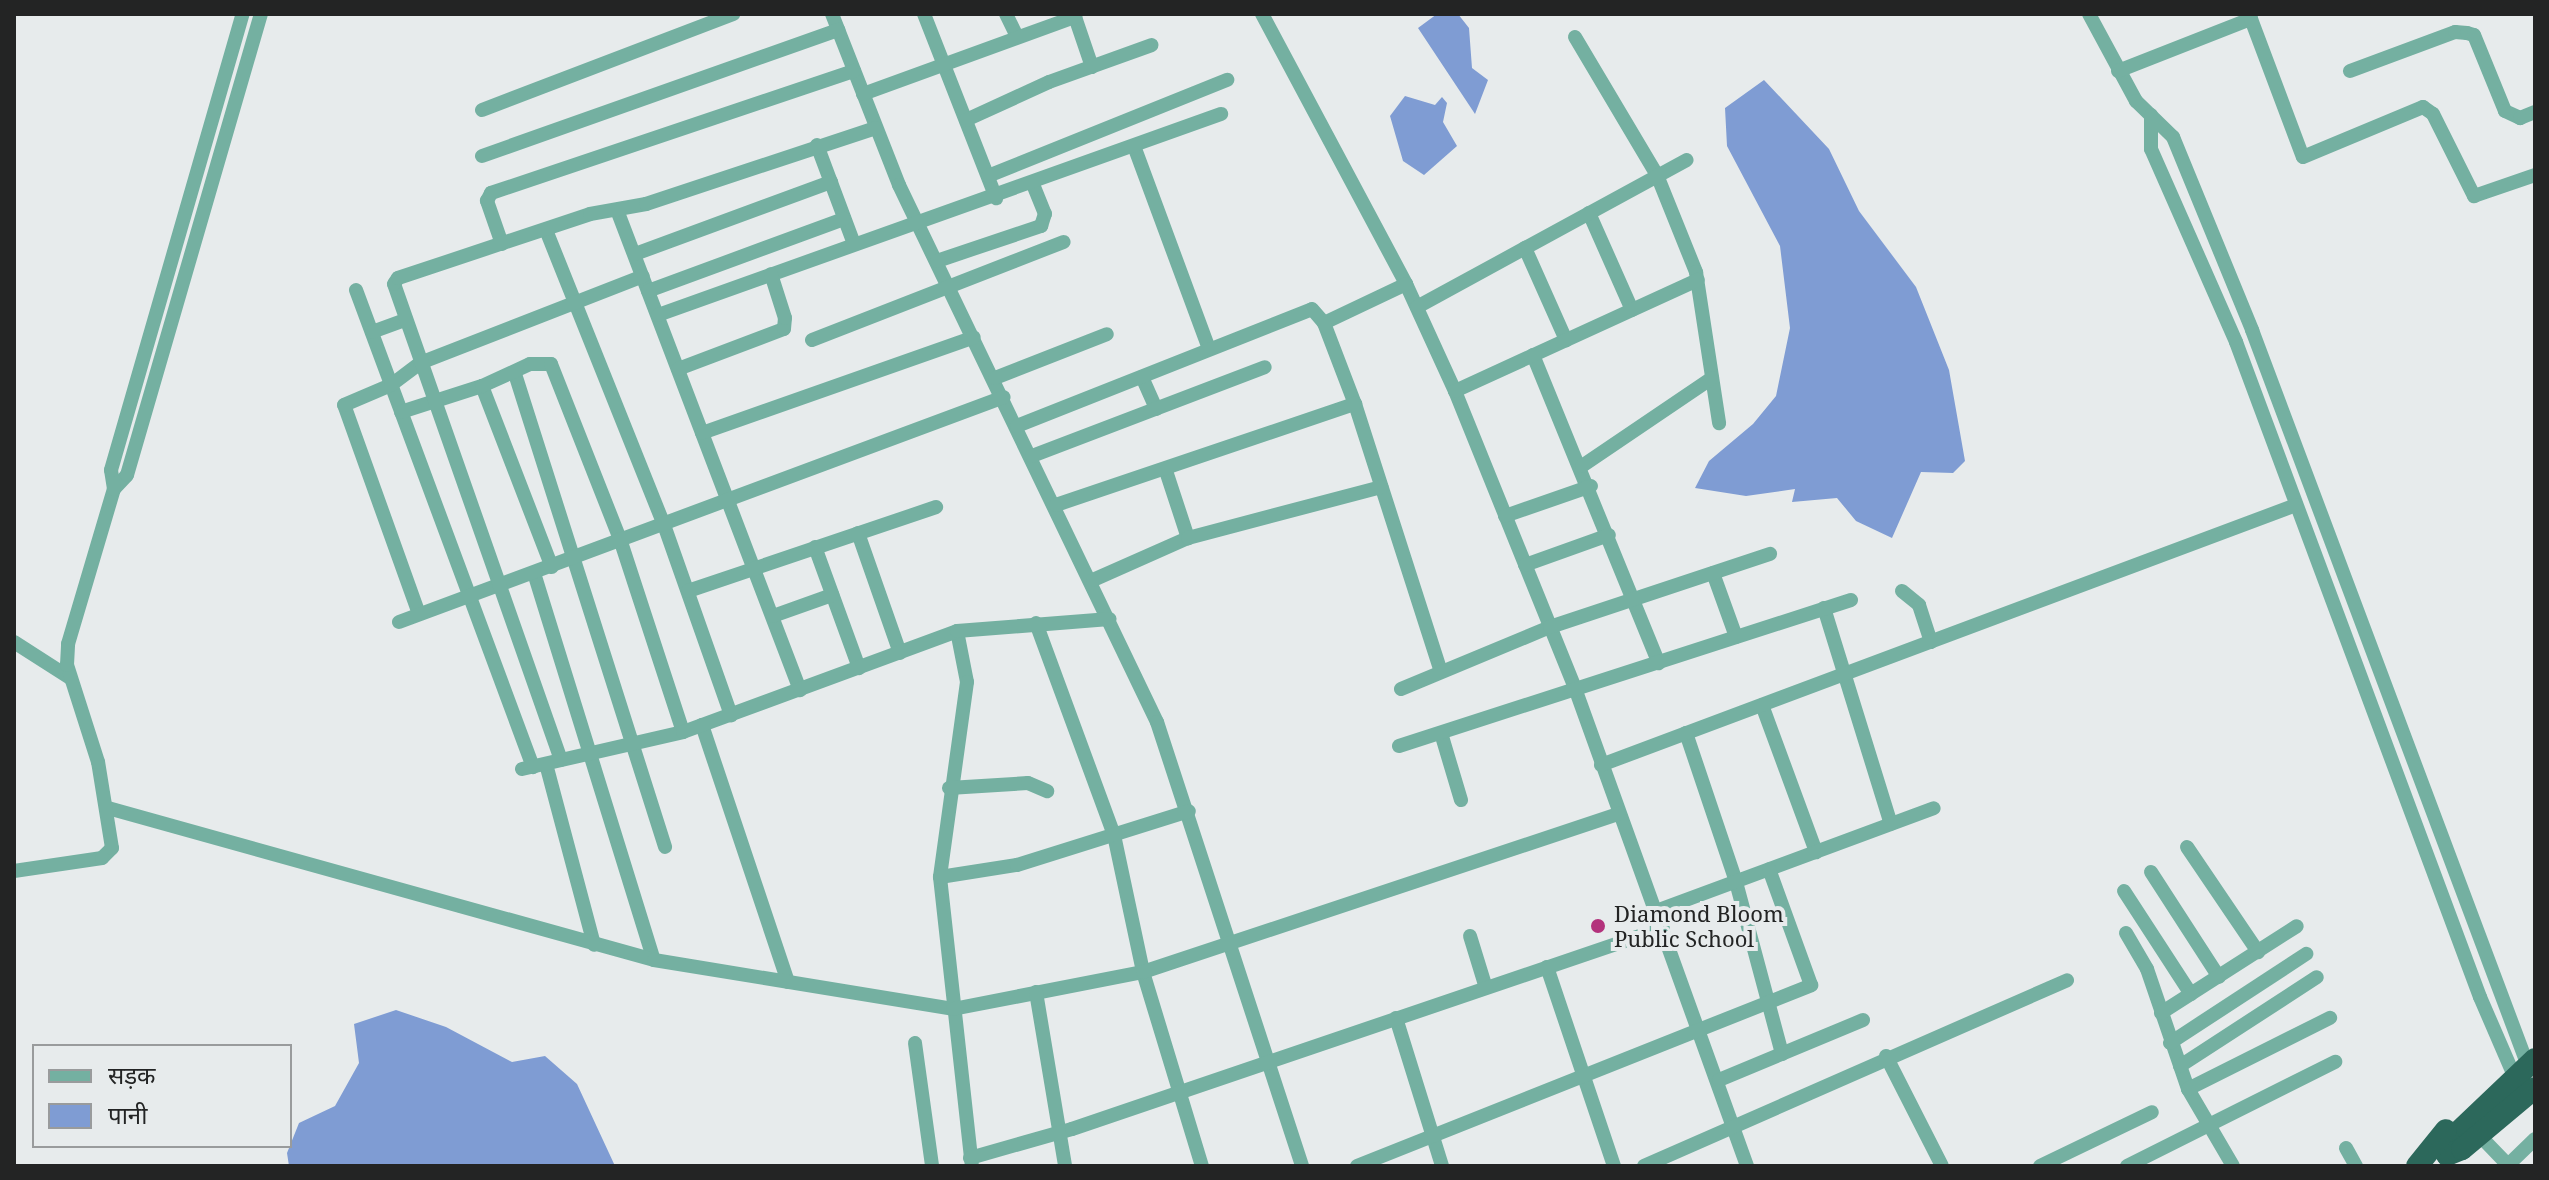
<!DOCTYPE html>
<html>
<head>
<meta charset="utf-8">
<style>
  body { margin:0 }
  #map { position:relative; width:2549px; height:1180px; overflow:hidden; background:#e7ebec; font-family:"Noto Serif","Noto Sans Devanagari",serif }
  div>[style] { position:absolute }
  .water>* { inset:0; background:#7f9cd3 }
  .minor>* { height:14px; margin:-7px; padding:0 7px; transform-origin:7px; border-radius:7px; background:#74b0a1 }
  .trunk>* { height:22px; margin:-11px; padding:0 11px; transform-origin:11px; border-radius:11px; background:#2c685b }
  .dots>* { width:22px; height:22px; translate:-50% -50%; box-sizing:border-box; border:4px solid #e7ebec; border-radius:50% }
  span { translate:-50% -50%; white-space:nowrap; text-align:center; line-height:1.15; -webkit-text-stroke:8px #e7ebec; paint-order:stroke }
  .poi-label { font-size:22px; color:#232424 }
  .left { translate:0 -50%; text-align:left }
  .frame { position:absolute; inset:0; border:16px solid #232424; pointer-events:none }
  .legend { position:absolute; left:32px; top:1044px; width:260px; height:104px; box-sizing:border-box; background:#e7ebec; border:2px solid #999b9c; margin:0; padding:10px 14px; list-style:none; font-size:24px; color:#232424 }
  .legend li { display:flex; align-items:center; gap:16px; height:40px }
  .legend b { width:40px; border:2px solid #999b9c }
</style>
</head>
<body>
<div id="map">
  <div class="water">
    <div style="clip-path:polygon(1437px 14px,1458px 14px,1469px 28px,1472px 68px,1488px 80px,1475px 114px,1418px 28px)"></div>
    <div style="clip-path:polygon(1764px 80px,1829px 149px,1859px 211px,1916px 287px,1949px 370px,1965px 461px,1953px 473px,1921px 472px,1892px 538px,1856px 521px,1837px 498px,1792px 502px,1795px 489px,1746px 496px,1695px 488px,1709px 461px,1753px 424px,1776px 396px,1790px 328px,1780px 246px,1727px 146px,1725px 108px)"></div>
    <div style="clip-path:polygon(1405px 96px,1435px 105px,1442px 97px,1447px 103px,1443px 122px,1457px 146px,1424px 175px,1403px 161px,1390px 116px)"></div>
    <div style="clip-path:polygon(396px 1010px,446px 1027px,512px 1062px,545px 1056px,577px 1084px,615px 1166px,289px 1166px,287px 1153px,299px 1123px,335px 1106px,359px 1063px,354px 1024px)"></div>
  </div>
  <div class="minor">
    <div style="left:832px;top:14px;width:184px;rotate:68.6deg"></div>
    <div style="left:899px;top:185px;width:596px;rotate:64.34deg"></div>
    <div style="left:1157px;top:722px;width:467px;rotate:71.9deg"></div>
    <div style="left:924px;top:14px;width:198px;rotate:68.6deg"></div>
    <div style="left:1006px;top:14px;width:25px;rotate:64deg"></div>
    <div style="left:1074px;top:14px;width:56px;rotate:71.2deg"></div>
    <div style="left:1262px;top:14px;width:306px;rotate:61.9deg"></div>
    <div style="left:1406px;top:284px;width:118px;rotate:65.4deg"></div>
    <div style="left:1455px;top:391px;width:323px;rotate:68deg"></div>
    <div style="left:1576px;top:691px;width:505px;rotate:70.2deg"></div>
    <div style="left:2089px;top:14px;width:99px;rotate:61.6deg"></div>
    <div style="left:2136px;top:101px;width:52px;rotate:44.2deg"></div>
    <div style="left:2173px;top:137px;width:209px;rotate:67.7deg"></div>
    <div style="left:2252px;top:330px;width:786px;rotate:69.44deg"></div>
    <div style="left:1575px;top:37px;width:161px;rotate:59.3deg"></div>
    <div style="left:1657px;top:175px;width:105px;rotate:68.1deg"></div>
    <div style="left:1696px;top:272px;width:153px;rotate:81.3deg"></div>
    <div style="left:2118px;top:71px;width:143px;rotate:-21.4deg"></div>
    <div style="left:2251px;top:19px;width:147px;rotate:69.4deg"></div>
    <div style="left:2303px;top:157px;width:130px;rotate:-22.6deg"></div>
    <div style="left:2423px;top:107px;width:12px;rotate:35deg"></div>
    <div style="left:2433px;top:114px;width:92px;rotate:63.4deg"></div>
    <div style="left:2474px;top:196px;width:65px;rotate:-19deg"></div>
    <div style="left:2350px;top:71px;width:112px;rotate:-20.4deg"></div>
    <div style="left:2455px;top:32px;width:12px;rotate:5deg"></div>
    <div style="left:2467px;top:33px;width:7px;rotate:16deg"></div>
    <div style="left:2474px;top:35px;width:82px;rotate:67.8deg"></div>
    <div style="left:2505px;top:111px;width:17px;rotate:25deg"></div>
    <div style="left:2520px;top:118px;width:16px;rotate:-22deg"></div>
    <div style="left:863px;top:94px;width:226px;rotate:-20deg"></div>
    <div style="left:482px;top:110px;width:269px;rotate:-20.9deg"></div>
    <div style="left:2151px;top:115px;width:34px;rotate:90deg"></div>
    <div style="left:2151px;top:149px;width:211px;rotate:66.2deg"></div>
    <div style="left:2236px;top:342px;width:699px;rotate:69.57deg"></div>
    <div style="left:2480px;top:997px;width:90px;rotate:66.6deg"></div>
    <div style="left:966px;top:120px;width:91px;rotate:-24.6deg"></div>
    <div style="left:1049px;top:82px;width:109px;rotate:-19.8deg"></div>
    <div style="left:817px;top:145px;width:106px;rotate:69.5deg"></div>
    <div style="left:1134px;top:146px;width:216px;rotate:69.7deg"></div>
    <div style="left:482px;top:156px;width:378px;rotate:-19.5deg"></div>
    <div style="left:988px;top:176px;width:258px;rotate:-21.9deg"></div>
    <div style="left:617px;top:210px;width:514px;rotate:69.13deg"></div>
    <div style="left:1589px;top:213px;width:106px;rotate:66.1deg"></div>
    <div style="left:546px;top:230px;width:315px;rotate:68.2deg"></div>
    <div style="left:663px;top:522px;width:205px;rotate:70.6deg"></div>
    <div style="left:502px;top:244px;width:46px;rotate:-109.2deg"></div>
    <div style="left:487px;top:201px;width:9px;rotate:-63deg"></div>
    <div style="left:491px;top:193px;width:383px;rotate:-18.6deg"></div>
    <div style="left:1525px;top:248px;width:101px;rotate:66deg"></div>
    <div style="left:635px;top:254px;width:209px;rotate:-20.2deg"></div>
    <div style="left:937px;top:261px;width:110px;rotate:-18.6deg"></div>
    <div style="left:1041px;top:226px;width:13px;rotate:-72deg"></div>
    <div style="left:1045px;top:214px;width:32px;rotate:-112deg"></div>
    <div style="left:356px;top:290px;width:509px;rotate:69.64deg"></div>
    <div style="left:648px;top:291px;width:209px;rotate:-20.2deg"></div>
    <div style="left:1417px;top:307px;width:307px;rotate:-28.6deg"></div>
    <div style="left:658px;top:315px;width:598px;rotate:-19.65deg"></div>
    <div style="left:1324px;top:323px;width:91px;rotate:-25.4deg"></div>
    <div style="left:372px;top:332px;width:35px;rotate:-20deg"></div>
    <div style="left:812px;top:340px;width:270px;rotate:-21.3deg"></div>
    <div style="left:1533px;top:355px;width:333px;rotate:67.8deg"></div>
    <div style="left:678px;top:369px;width:113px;rotate:-20.7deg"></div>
    <div style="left:784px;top:329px;width:11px;rotate:-85deg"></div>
    <div style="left:785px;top:318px;width:46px;rotate:-107.7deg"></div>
    <div style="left:516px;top:377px;width:493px;rotate:72.4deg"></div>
    <div style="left:1142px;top:377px;width:35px;rotate:66deg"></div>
    <div style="left:995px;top:378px;width:120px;rotate:-21.4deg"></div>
    <div style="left:482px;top:386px;width:194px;rotate:68.9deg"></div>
    <div style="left:1455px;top:391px;width:267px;rotate:-24.6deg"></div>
    <div style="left:401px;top:412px;width:85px;rotate:-17.8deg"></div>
    <div style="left:482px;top:386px;width:53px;rotate:-24.6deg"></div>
    <div style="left:530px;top:364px;width:21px"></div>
    <div style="left:551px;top:364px;width:188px;rotate:68.5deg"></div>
    <div style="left:620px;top:539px;width:203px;rotate:71.9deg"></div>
    <div style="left:1017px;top:426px;width:317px;rotate:-21.6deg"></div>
    <div style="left:1312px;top:309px;width:18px;rotate:49deg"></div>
    <div style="left:1324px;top:323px;width:87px;rotate:69.1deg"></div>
    <div style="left:1355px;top:404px;width:281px;rotate:72.2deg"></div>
    <div style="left:702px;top:433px;width:288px;rotate:-19.4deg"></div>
    <div style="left:1032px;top:456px;width:249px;rotate:-20.9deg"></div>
    <div style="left:1582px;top:466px;width:157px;rotate:-34.1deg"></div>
    <div style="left:1166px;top:471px;width:71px;rotate:71.8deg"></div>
    <div style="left:114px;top:489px;width:19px;rotate:-47deg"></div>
    <div style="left:127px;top:475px;width:480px;rotate:-73.8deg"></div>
    <div style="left:1056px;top:505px;width:316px;rotate:-18.7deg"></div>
    <div style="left:1505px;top:516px;width:91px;rotate:-19.2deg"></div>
    <div style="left:858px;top:533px;width:127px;rotate:70.7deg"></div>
    <div style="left:815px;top:547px;width:129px;rotate:70deg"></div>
    <div style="left:1525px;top:565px;width:89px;rotate:-19.7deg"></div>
    <div style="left:534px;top:573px;width:405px;rotate:72.8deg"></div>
    <div style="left:1713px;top:573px;width:68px;rotate:70.2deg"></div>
    <div style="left:1093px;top:580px;width:104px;rotate:-23.9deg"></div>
    <div style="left:1188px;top:538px;width:200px;rotate:-14.8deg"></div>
    <div style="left:688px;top:591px;width:262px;rotate:-18.7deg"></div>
    <div style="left:1902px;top:591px;width:22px;rotate:39deg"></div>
    <div style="left:1919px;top:605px;width:39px;rotate:72deg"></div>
    <div style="left:1824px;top:608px;width:226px;rotate:72.8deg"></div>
    <div style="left:419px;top:614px;width:222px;rotate:-109.7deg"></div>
    <div style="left:344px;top:405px;width:51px;rotate:-23.1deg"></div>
    <div style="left:391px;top:385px;width:36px;rotate:-37deg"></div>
    <div style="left:420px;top:363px;width:239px;rotate:-21.3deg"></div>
    <div style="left:773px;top:616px;width:63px;rotate:-19.6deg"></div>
    <div style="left:399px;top:622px;width:645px;rotate:-20.4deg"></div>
    <div style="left:1036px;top:623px;width:226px;rotate:69.8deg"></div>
    <div style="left:1114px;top:835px;width:140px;rotate:78deg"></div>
    <div style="left:1143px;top:972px;width:203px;rotate:73.1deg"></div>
    <div style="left:957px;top:631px;width:52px;rotate:78.9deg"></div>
    <div style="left:967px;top:682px;width:197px;rotate:97.9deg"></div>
    <div style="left:940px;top:877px;width:291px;rotate:83.7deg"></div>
    <div style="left:14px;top:642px;width:67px;rotate:32.7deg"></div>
    <div style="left:1401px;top:689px;width:161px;rotate:-22.6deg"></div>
    <div style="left:1550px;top:627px;width:232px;rotate:-18.4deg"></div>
    <div style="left:1762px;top:705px;width:157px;rotate:69.8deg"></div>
    <div style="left:702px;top:725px;width:271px;rotate:71.5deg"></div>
    <div style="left:1441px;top:733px;width:70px;rotate:73.4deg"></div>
    <div style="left:1686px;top:733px;width:157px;rotate:71.4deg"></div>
    <div style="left:1736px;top:882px;width:178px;rotate:75deg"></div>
    <div style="left:1399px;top:746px;width:475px;rotate:-17.9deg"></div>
    <div style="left:561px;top:760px;width:504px;rotate:-109.33deg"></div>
    <div style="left:394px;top:284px;width:7px;rotate:-56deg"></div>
    <div style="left:398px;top:278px;width:202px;rotate:-18.4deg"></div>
    <div style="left:590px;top:214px;width:57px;rotate:-10.1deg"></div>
    <div style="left:646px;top:204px;width:242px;rotate:-18.3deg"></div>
    <div style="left:546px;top:764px;width:187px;rotate:75.1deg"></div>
    <div style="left:1601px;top:765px;width:742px;rotate:-20.51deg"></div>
    <div style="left:522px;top:769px;width:165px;rotate:-12.9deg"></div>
    <div style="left:683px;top:732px;width:292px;rotate:-20.2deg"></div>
    <div style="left:957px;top:631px;width:153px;rotate:-4.5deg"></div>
    <div style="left:949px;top:788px;width:79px;rotate:-3.6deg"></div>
    <div style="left:1028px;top:783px;width:21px;rotate:23deg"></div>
    <div style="left:108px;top:808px;width:567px;rotate:15.56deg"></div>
    <div style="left:654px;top:960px;width:303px;rotate:9.3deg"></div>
    <div style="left:953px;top:1009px;width:194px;rotate:-11deg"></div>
    <div style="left:1143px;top:972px;width:501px;rotate:-18.4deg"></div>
    <div style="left:2187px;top:847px;width:127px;rotate:55.9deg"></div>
    <div style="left:14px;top:871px;width:89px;rotate:-8.4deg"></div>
    <div style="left:102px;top:858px;width:14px;rotate:-45deg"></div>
    <div style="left:112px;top:848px;width:87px;rotate:-99.2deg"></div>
    <div style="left:98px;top:762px;width:102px;rotate:-107.7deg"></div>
    <div style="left:67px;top:665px;width:21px;rotate:-87deg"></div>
    <div style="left:68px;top:644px;width:162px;rotate:-73.5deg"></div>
    <div style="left:114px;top:489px;width:19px;rotate:-99deg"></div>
    <div style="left:111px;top:470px;width:475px;rotate:-73.9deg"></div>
    <div style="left:2151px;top:872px;width:125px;rotate:57.1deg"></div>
    <div style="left:940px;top:877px;width:78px;rotate:-8.9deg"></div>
    <div style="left:1017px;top:865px;width:180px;rotate:-17.4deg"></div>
    <div style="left:2124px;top:891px;width:123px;rotate:57deg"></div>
    <div style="left:1656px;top:911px;width:296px;rotate:-20.3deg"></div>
    <div style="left:2126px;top:933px;width:42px;rotate:59.7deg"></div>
    <div style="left:2147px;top:969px;width:127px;rotate:71.1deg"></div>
    <div style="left:2188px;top:1089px;width:89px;rotate:59.7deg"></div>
    <div style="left:1470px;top:936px;width:54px;rotate:72.9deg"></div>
    <div style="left:1547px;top:967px;width:210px;rotate:71.4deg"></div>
    <div style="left:1036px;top:992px;width:176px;rotate:80.5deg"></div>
    <div style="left:2161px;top:1013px;width:161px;rotate:-32.6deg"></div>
    <div style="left:1396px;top:1018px;width:155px;rotate:72.7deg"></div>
    <div style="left:915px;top:1043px;width:124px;rotate:82.1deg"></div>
    <div style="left:2170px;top:1043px;width:163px;rotate:-33.2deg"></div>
    <div style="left:1886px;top:1056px;width:123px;rotate:63deg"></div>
    <div style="left:2180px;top:1066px;width:163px;rotate:-33deg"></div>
    <div style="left:1719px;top:1080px;width:156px;rotate:-22.6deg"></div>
    <div style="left:2188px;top:1089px;width:159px;rotate:-26.6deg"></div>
    <div style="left:2482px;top:1138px;width:39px;rotate:46deg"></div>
    <div style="left:2346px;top:1148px;width:21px;rotate:61deg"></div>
    <div style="left:970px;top:1158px;width:106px;rotate:-15.9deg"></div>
    <div style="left:1072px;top:1129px;width:624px;rotate:-18.78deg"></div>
    <div style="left:1357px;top:1166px;width:489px;rotate:-21.7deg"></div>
    <div style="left:1811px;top:985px;width:123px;rotate:-109.9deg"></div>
    <div style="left:1644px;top:1166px;width:462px;rotate:-23.7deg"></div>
    <div style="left:2040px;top:1166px;width:124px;rotate:-25.7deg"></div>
    <div style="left:2127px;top:1166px;width:233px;rotate:-26.6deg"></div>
    <div style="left:2507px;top:1166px;width:39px;rotate:-44deg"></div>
  </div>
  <div class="trunk">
    <div style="left:2535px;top:1059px;width:119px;rotate:136.4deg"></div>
    <div style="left:2449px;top:1141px;width:14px;rotate:98deg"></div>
    <div style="left:2447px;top:1155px;width:16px;rotate:-22deg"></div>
    <div style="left:2462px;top:1149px;width:95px;rotate:-39.9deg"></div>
    <div style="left:2417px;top:1166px;width:46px;rotate:-51.1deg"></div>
  </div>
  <div class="dots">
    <div style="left:1598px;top:926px;background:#b3327c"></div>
  </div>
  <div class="poi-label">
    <span class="left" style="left:1614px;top:926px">Diamond Bloom<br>Public School</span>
  </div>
  <div class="frame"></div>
  <ul class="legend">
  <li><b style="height:10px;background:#74b0a1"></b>सड़क</li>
  <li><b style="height:22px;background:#7f9cd3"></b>पानी</li>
  </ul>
</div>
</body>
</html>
